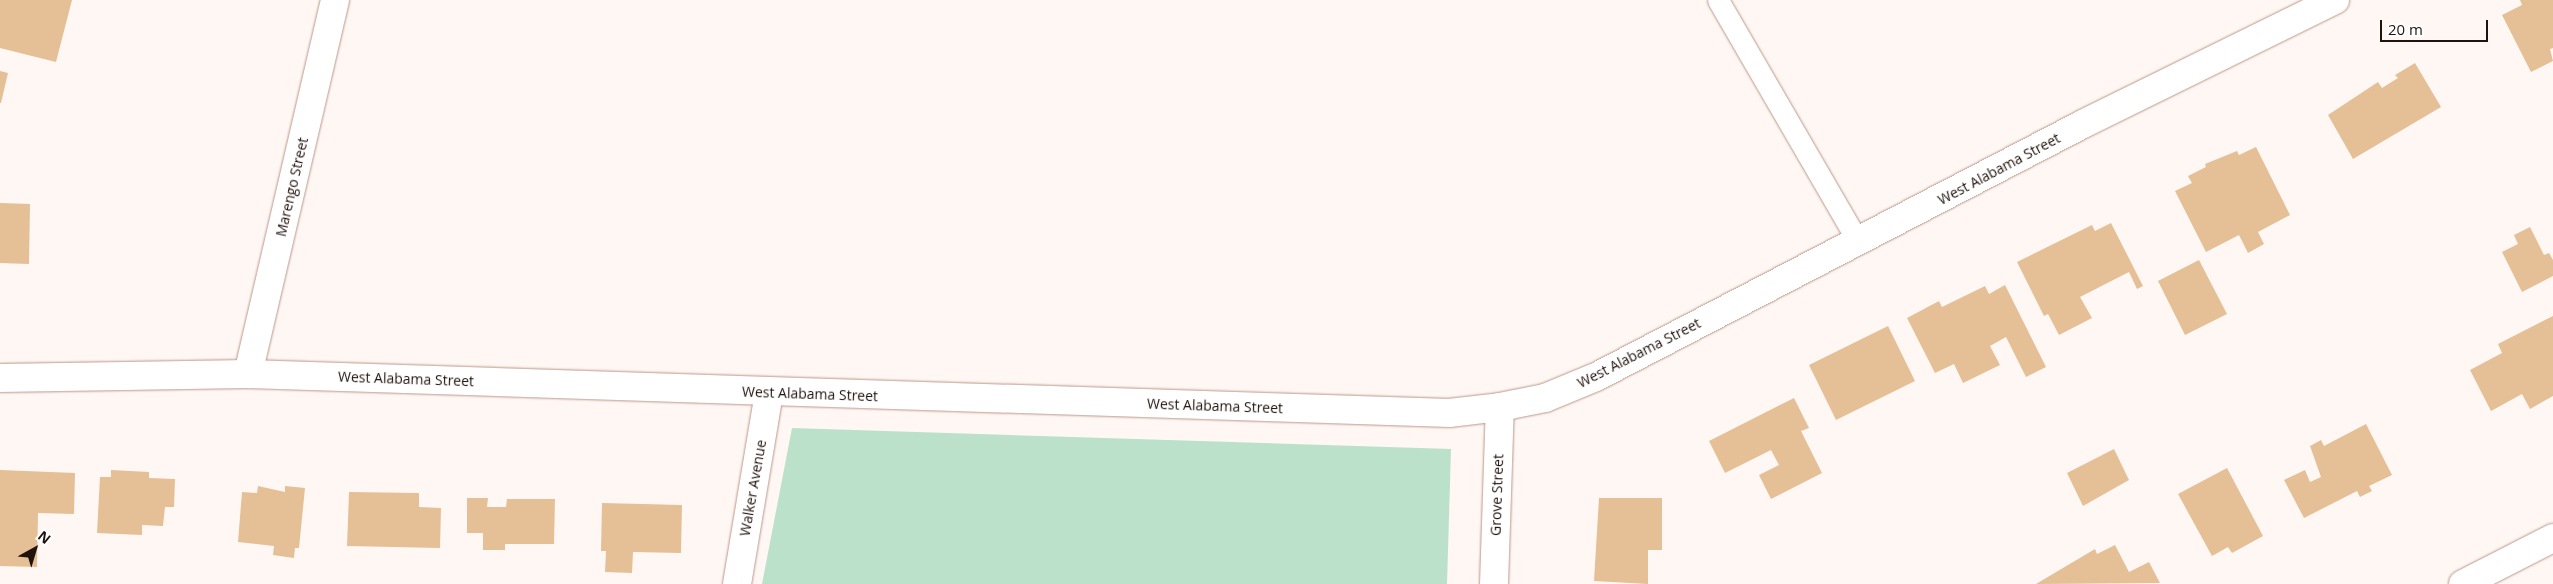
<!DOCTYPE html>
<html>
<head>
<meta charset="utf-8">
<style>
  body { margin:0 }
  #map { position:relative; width:2553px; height:584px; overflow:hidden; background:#fff7f4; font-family:"Open Sans",sans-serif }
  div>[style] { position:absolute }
  .green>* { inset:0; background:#bbe1cb }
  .building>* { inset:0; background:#e5bf95 }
  .roads { filter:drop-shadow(0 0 1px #bb988a) drop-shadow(0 0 1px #bb988a) }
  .lane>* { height:21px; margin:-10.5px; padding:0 10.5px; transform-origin:10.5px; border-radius:10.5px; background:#fff }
  .street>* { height:28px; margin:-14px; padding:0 14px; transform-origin:14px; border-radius:14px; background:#fff }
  span { translate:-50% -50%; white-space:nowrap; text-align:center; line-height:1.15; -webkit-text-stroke:4px #fff; paint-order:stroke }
  .street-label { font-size:14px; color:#20130e }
  .north { position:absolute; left:10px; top:524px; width:50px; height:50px; -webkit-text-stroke:4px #fff; paint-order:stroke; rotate:39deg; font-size:14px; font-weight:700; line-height:20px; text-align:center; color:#20130e }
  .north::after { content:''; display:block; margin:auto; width:18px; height:22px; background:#20130e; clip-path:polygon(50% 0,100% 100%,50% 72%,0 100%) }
  .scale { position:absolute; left:2380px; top:20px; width:108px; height:22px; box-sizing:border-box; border:2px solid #20130e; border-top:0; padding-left:6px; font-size:15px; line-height:18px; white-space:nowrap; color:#20130e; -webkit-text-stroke:4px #fff; paint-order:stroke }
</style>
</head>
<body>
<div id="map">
  <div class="green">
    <div style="clip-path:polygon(792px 428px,1451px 449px,1447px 584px,762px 584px)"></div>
  </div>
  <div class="building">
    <div style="clip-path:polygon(0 0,72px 0,56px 62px,0 48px)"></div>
    <div style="clip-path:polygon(2520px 0,2553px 0,2553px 48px,2550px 49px,2553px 61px,2531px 72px,2502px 15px,2522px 5px)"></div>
    <div style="clip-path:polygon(2415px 63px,2441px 107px,2353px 159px,2328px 115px,2378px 82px,2382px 88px,2398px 78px,2395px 75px)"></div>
    <div style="clip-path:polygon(0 71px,8px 73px,1px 103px,0 103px)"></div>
    <div style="clip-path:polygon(2256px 147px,2290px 215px,2258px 232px,2264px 244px,2248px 253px,2239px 235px,2206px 252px,2175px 191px,2192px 183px,2188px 176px,2206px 167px,2205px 164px,2237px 151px,2239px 155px)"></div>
    <div style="clip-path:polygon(0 203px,30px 204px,29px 264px,0 263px)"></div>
    <div style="clip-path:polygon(2111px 223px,2143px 286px,2137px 289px,2129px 272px,2080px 297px,2092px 318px,2059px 335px,2048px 314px,2044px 316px,2017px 262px,2092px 225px,2095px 231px)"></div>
    <div style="clip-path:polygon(2530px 227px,2544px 255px,2549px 253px,2553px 260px,2553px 276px,2522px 292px,2502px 252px,2518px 244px,2514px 235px)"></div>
    <div style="clip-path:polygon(2199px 260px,2227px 314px,2185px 335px,2158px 281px)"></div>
    <div style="clip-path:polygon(2005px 285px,2046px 367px,2026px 377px,2006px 337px,1990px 346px,2000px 365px,1963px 383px,1954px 364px,1935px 373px,1907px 318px,1939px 301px,1942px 307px,1985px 286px,1989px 294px)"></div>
    <div style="clip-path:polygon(2553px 316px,2553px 396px,2530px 409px,2522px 394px,2491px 411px,2470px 370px,2502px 353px,2498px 344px)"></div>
    <div style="clip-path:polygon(1888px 326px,1915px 381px,1836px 420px,1809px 365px)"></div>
    <div style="clip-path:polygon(1794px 398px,1809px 428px,1801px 431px,1822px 473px,1771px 499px,1759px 475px,1779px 465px,1771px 450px,1725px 473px,1709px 441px)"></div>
    <div style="clip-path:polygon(2366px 424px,2392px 475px,2369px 486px,2372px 491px,2360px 497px,2357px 491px,2304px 518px,2284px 480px,2305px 470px,2310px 482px,2321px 477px,2310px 446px,2321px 440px,2324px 446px)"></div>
    <div style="clip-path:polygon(2114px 449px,2129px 480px,2083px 506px,2067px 473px)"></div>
    <div style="clip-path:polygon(2227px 468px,2263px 536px,2232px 553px,2228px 547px,2212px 556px,2178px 494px)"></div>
    <div style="clip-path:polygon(0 470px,75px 473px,74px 514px,38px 513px,37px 567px,0 566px)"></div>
    <div style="clip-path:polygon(111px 470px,149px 472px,149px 478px,175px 479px,174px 507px,165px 507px,163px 526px,142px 525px,142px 535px,97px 533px,100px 477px,111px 477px)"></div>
    <div style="clip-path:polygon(258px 486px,285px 492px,285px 486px,305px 488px,299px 548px,295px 548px,294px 558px,273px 555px,274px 546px,238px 542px,242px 492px,257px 493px)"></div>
    <div style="clip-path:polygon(349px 492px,419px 493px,419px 507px,441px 508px,440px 548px,347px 546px)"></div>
    <div style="clip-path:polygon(467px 498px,488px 498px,487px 507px,506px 507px,507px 499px,555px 499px,554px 544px,505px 544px,505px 550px,483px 550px,483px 533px,467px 533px)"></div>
    <div style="clip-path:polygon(1599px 498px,1662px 498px,1662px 550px,1648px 550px,1648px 584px,1594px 581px)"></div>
    <div style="clip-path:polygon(602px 503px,682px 505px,681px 553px,633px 552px,632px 573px,605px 572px,606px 551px,601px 551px)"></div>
    <div style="clip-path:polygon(2115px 545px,2129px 572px,2149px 562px,2160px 583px,2036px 584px,2095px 549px,2097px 554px)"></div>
  </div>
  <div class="roads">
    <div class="lane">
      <div style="left:1718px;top:0;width:277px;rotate:59.9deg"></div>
    </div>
    <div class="street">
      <div style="left:248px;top:374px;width:384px;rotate:-76.9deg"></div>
      <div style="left:0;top:378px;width:248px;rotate:-0.9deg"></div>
      <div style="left:248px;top:374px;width:1202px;rotate:1.86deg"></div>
      <div style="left:1449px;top:413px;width:51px;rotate:-6.7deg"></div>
      <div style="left:1500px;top:407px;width:46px;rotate:-11.3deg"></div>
      <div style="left:1545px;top:398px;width:55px;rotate:-22.4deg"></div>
      <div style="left:1596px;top:377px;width:549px;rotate:-27.45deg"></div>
      <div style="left:2083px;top:124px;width:281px;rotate:-26.2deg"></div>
      <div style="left:737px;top:584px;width:194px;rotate:-80.5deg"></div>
      <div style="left:1494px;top:584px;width:177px;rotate:-88.1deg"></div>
      <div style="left:2463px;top:584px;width:101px;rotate:-27.1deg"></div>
    </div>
  </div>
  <div class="street-label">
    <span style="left:1999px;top:169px;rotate:-28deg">West Alabama Street</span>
    <span style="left:292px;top:187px;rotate:-77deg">Marengo Street</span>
    <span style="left:1639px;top:353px;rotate:-27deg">West Alabama Street</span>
    <span style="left:406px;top:379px;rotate:2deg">West Alabama Street</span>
    <span style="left:810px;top:394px;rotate:2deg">West Alabama Street</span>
    <span style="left:1215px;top:406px;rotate:2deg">West Alabama Street</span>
    <span style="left:753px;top:488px;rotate:-80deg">Walker Avenue</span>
    <span style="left:1497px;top:495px;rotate:-88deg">Grove Street</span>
  </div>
  <div class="north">N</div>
  <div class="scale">20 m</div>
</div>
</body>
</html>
